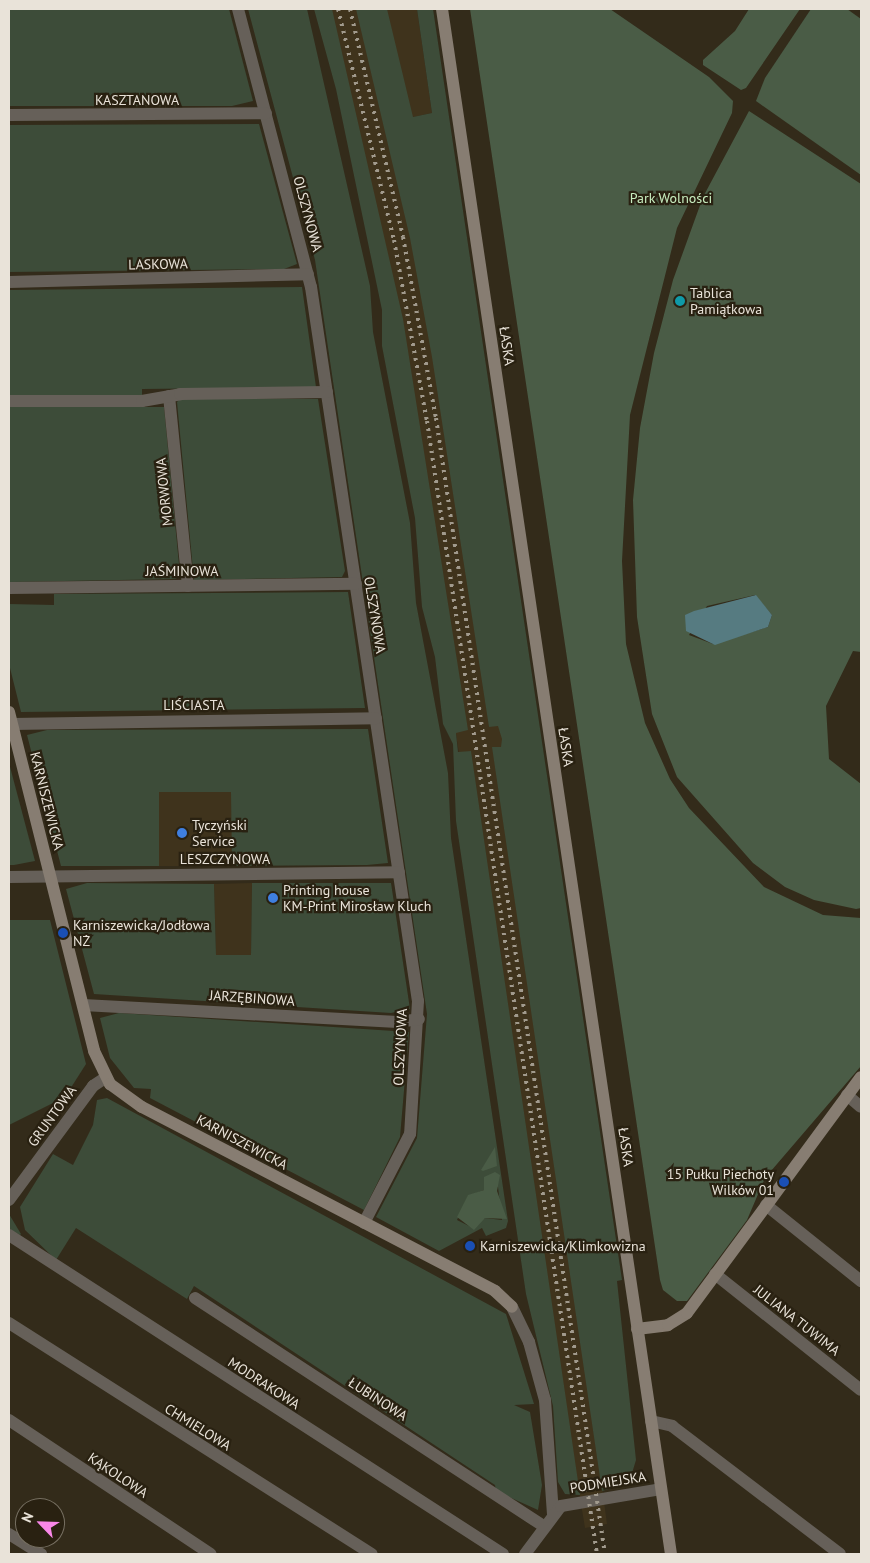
<!DOCTYPE html>
<html>
<head>
<meta charset="utf-8">
<style>
  body { margin:0 }
  #map { position:relative; width:870px; height:1563px; overflow:hidden; background:#332b1a; font-family:"PT Sans",sans-serif }
  div>[style] { position:absolute }
  .built>* { inset:0; background:#3f331c }
  .green>* { inset:0; background:#3d4c39 }
  .forest>* { inset:0; background:#4a5c46 }
  .water>* { inset:0; background:#567b81 }
  .street>* { height:12px; margin:-6px; padding:0 6px; transform-origin:6px; border-radius:6px; background:#666059 }
  .secondary>* { height:12px; margin:-6px; padding:0 6px; transform-origin:6px; border-radius:6px; background:#877d72 }
  .rail>* { height:4px; margin-top:-2px; transform-origin:0; background:repeating-linear-gradient(90deg,#a19a8d 0 2.5px,transparent 0 7.5px) }
  .dots>* { width:14px; height:14px; translate:-50% -50%; box-sizing:border-box; border:2px solid #292111; border-radius:50% }
  span { translate:-50% -50%; white-space:nowrap; text-align:center; line-height:1.15; -webkit-text-stroke:4.5px #292111; paint-order:stroke }
  .street-label { font-size:14px; color:#e9e3d9 }
  .park-label { font-size:14px; color:#c8edbf }
  .poi-label { font-size:14px; color:#e9e3d9 }
  .left { translate:0 -50%; text-align:left }
  .right { translate:-100% -50%; text-align:right }
  .frame { position:absolute; inset:0; border:10px solid #e9e3d9; pointer-events:none }
  .north { position:absolute; left:15px; top:1498px; width:50px; height:50px; box-sizing:border-box; background:#292111; border:1px solid #766f61; border-radius:50%; rotate:294deg; font-size:14px; font-weight:700; line-height:20px; text-align:center; color:#e9e3d9 }
  .north::after { content:''; display:block; margin:auto; width:18px; height:22px; background:#f987e8; clip-path:polygon(50% 0,100% 100%,50% 72%,0 100%) }
</style>
</head>
<body>
<div id="map">
  <div class="built">
    <div style="clip-path:polygon(324px 9px,417px 9px,432px 113px,413px 117px,451px 354px,607px 1524px,585px 1528px,462px 775px,418px 468px)"></div>
    <div style="clip-path:polygon(158px 792px,232px 792px,232px 866px,159px 866px)"></div>
    <div style="clip-path:polygon(252px 883px,251px 955px,216px 955px,214px 884px)"></div>
  </div>
  <div class="green">
    <div style="clip-path:polygon(9px 9px,229px 9px,253px 101px,232px 106px,9px 106px)"></div>
    <div style="clip-path:polygon(evenodd,248px 9px,307px 9px,370px 286px,373px 332px,410px 523px,416px 603px,448px 773px,451px 838px,508px 1221px,506px 1228px,486px 1236px,482px 1228px,439px 1251px,376px 1217px,417px 1138px,427px 1014px,315px 260px,248px 9px,487px 1183px,498px 1187px,502px 1220px,485px 1218px,471px 1227px,457px 1220px,468px 1196px,484px 1190px,487px 1183px)"></div>
    <div style="clip-path:polygon(314px 9px,332px 9px,403px 319px,468px 730px,456px 733px,458px 752px,471px 751px,580px 1495px,565px 1494px,558px 1482px,553px 1406px,526px 1294px,456px 821px,453px 744px,443px 724px,435px 657px,422px 607px,415px 518px,382px 346px,382px 310px,336px 89px)"></div>
    <div style="clip-path:polygon(356px 9px,387px 9px,413px 117px,432px 113px,417px 9px,433px 9px,622px 1280px,617px 1281px,636px 1460px,629px 1483px,602px 1491px,492px 747px,501px 747px,502px 739px,498px 726px,489px 727px,432px 357px,410px 238px)"></div>
    <div style="clip-path:polygon(259px 124px,297px 264px,284px 269px,9px 272px,9px 125px)"></div>
    <div style="clip-path:polygon(302px 287px,316px 387px,142px 389px,142px 395px,9px 395px,9px 290px)"></div>
    <div style="clip-path:polygon(181px 398px,318px 399px,345px 571px,342px 577px,194px 580px,177px 402px)"></div>
    <div style="clip-path:polygon(9px 407px,164px 407px,180px 575px,176px 579px,9px 582px)"></div>
    <div style="clip-path:polygon(348px 592px,365px 708px,21px 712px,9px 664px,9px 604px,54px 605px,54px 594px)"></div>
    <div style="clip-path:polygon(368px 729px,388px 863px,367px 865px,232px 866px,231px 792px,159px 792px,159px 866px,61px 866px,27px 735px,47px 730px)"></div>
    <div style="clip-path:polygon(9px 763px,35px 861px,14px 865px,9px 865px)"></div>
    <div style="clip-path:polygon(87px 883px,214px 884px,216px 955px,251px 955px,252px 883px,391px 883px,410px 1009px,391px 1013px,94px 994px,66px 889px)"></div>
    <div style="clip-path:polygon(9px 920px,50px 920px,86px 1064px,65px 1097px,9px 1125px)"></div>
    <div style="clip-path:polygon(119px 1013px,409px 1032px,400px 1137px,364px 1210px,150px 1098px,151px 1089px,134px 1088px,110px 1058px,100px 1018px)"></div>
    <div style="clip-path:polygon(107px 1098px,506px 1314px,534px 1404px,514px 1405px,530px 1412px,542px 1485px,538px 1510px,496px 1491px,495px 1485px,194px 1286px,187px 1299px,76px 1228px,56px 1260px,25px 1230px,20px 1207px,53px 1154px,73px 1165px,93px 1125px,97px 1100px)"></div>
    <div style="clip-path:polygon(9px 1214px,21px 1234px,20px 1235px,9px 1229px)"></div>
  </div>
  <div class="forest">
    <div style="clip-path:polygon(470px 9px,610px 9px,709px 77px,733px 101px,732px 113px,677px 228px,630px 415px,622px 561px,626px 644px,645px 723px,670px 779px,689px 808px,764px 887px,823px 915px,861px 918px,861px 1066px,765px 1178px,747px 1220px,687px 1301px,677px 1301px,663px 1290px,660px 1280px)"></div>
    <div style="clip-path:polygon(749px 9px,800px 9px,746px 88px,741px 90px,703px 65px,703px 60px,735px 31px)"></div>
    <div style="clip-path:polygon(811px 9px,847px 9px,861px 19px,861px 175px,756px 101px,765px 78px)"></div>
    <div style="clip-path:polygon(evenodd,749px 111px,861px 184px,861px 652px,853px 651px,826px 706px,829px 759px,861px 784px,861px 908px,856px 909px,814px 900px,785px 887px,753px 863px,677px 777px,652px 714px,637px 617px,633px 500px,640px 428px,654px 353px,673px 280px,703px 197px,749px 111px,755px 595px,772px 615px,768px 627px,713px 644px,689px 635px,707px 606px,755px 595px)"></div>
    <div style="clip-path:polygon(495px 1147px,497px 1166px,483px 1171px,481px 1170px)"></div>
    <div style="clip-path:polygon(495px 1172px,500px 1175px,497px 1191px,507px 1219px,485px 1218px,474px 1230px,457px 1217px,468px 1195px,484px 1190px,484px 1177px)"></div>
  </div>
  <div class="water">
    <div style="clip-path:polygon(756px 595px,772px 615px,768px 627px,715px 645px,686px 631px,685px 615px,694px 611px)"></div>
  </div>
  <div class="street">
    <div style="left:238px;top:9px;width:287px;rotate:75.3deg"></div>
    <div style="left:311px;top:287px;width:722px;rotate:81.48deg"></div>
    <div style="left:418px;top:1001px;width:133px;rotate:93.4deg"></div>
    <div style="left:410px;top:1134px;width:100px;rotate:117.3deg"></div>
    <div style="left:9px;top:115px;width:257px;rotate:-0.4deg"></div>
    <div style="left:9px;top:282px;width:299px;rotate:-1.5deg"></div>
    <div style="left:169px;top:396px;width:191px;rotate:84.3deg"></div>
    <div style="left:9px;top:401px;width:133px"></div>
    <div style="left:142px;top:401px;width:39px;rotate:-10deg"></div>
    <div style="left:180px;top:394px;width:147px;rotate:-0.8deg"></div>
    <div style="left:9px;top:588px;width:347px;rotate:-0.7deg"></div>
    <div style="left:12px;top:724px;width:364px;rotate:-0.9deg"></div>
    <div style="left:9px;top:877px;width:390px;rotate:-0.7deg"></div>
    <div style="left:83px;top:1005px;width:315px;rotate:3.1deg"></div>
    <div style="left:398px;top:1022px;width:21px;rotate:-8deg"></div>
    <div style="left:847px;top:1095px;width:18px;rotate:41deg"></div>
    <div style="left:9px;top:1200px;width:142px;rotate:-53.6deg"></div>
    <div style="left:93px;top:1086px;width:14px;rotate:-34deg"></div>
    <div style="left:766px;top:1205px;width:122px;rotate:38.7deg"></div>
    <div style="left:9px;top:1235px;width:588px;rotate:32.85deg"></div>
    <div style="left:715px;top:1274px;width:186px;rotate:38.5deg"></div>
    <div style="left:195px;top:1298px;width:417px;rotate:33.2deg"></div>
    <div style="left:512px;top:1307px;width:39px;rotate:64deg"></div>
    <div style="left:529px;top:1342px;width:60px;rotate:74.6deg"></div>
    <div style="left:545px;top:1400px;width:114px;rotate:86deg"></div>
    <div style="left:9px;top:1323px;width:430px;rotate:32.5deg"></div>
    <div style="left:9px;top:1420px;width:242px;rotate:33.6deg"></div>
    <div style="left:651px;top:1421px;width:22px;rotate:13deg"></div>
    <div style="left:672px;top:1426px;width:211px;rotate:37.3deg"></div>
    <div style="left:9px;top:1534px;width:38px;rotate:32deg"></div>
    <div style="left:525px;top:1554px;width:60px;rotate:-53.1deg"></div>
    <div style="left:561px;top:1506px;width:101px;rotate:-9.6deg"></div>
  </div>
  <div class="secondary">
    <div style="left:442px;top:9px;width:1562px;rotate:81.57deg"></div>
    <div style="left:9px;top:712px;width:349px;rotate:75.9deg"></div>
    <div style="left:94px;top:1051px;width:37px;rotate:64deg"></div>
    <div style="left:110px;top:1084px;width:39px;rotate:36deg"></div>
    <div style="left:142px;top:1107px;width:398px;rotate:27.5deg"></div>
    <div style="left:495px;top:1291px;width:23px;rotate:43deg"></div>
    <div style="left:637px;top:1329px;width:31px;rotate:-7deg"></div>
    <div style="left:668px;top:1325px;width:22px;rotate:-32deg"></div>
    <div style="left:687px;top:1313px;width:293px;rotate:-53.6deg"></div>
  </div>
  <div class="rail">
    <div style="left:338px;top:9px;width:238px;rotate:76.4deg"></div>
    <div style="left:394px;top:240px;width:184px;rotate:79.7deg"></div>
    <div style="left:427px;top:421px;width:1146px;rotate:81.47deg"></div>
    <div style="left:350px;top:9px;width:234px;rotate:76.9deg"></div>
    <div style="left:403px;top:237px;width:184px;rotate:79.7deg"></div>
    <div style="left:436px;top:418px;width:1149px;rotate:81.54deg"></div>
  </div>
  <div class="dots">
    <div style="left:680px;top:301px;background:#0f9aa8"></div>
    <div style="left:182px;top:833px;background:#3f7fe0"></div>
    <div style="left:273px;top:898px;background:#3f7fe0"></div>
    <div style="left:63px;top:933px;background:#1a4fb4"></div>
    <div style="left:784px;top:1182px;background:#1a4fb4"></div>
    <div style="left:470px;top:1246px;background:#1a4fb4"></div>
  </div>
  <div class="street-label">
    <span style="left:137px;top:100px">KASZTANOWA</span>
    <span style="left:308px;top:214px;rotate:75deg">OLSZYNOWA</span>
    <span style="left:158px;top:264px;rotate:-1deg">LASKOWA</span>
    <span style="left:507px;top:346px;rotate:82deg">ŁASKA</span>
    <span style="left:164px;top:492px;rotate:-96deg">MORWOWA</span>
    <span style="left:182px;top:571px">JAŚMINOWA</span>
    <span style="left:375px;top:615px;rotate:81deg">OLSZYNOWA</span>
    <span style="left:194px;top:705px">LIŚCIASTA</span>
    <span style="left:566px;top:747px;rotate:82deg">ŁASKA</span>
    <span style="left:47px;top:801px;rotate:76deg">KARNISZEWICKA</span>
    <span style="left:225px;top:859px">LESZCZYNOWA</span>
    <span style="left:252px;top:998px;rotate:4deg">JARZĘBINOWA</span>
    <span style="left:400px;top:1047px;rotate:-87deg">OLSZYNOWA</span>
    <span style="left:52px;top:1116px;rotate:-54deg">GRUNTOWA</span>
    <span style="left:242px;top:1142px;rotate:28deg">KARNISZEWICKA</span>
    <span style="left:626px;top:1147px;rotate:82deg">ŁASKA</span>
    <span style="left:797px;top:1320px;rotate:38deg">JULIANA TUWIMA</span>
    <span style="left:264px;top:1383px;rotate:33deg">MODRAKOWA</span>
    <span style="left:378px;top:1399px;rotate:33deg">ŁUBINOWA</span>
    <span style="left:198px;top:1427px;rotate:32deg">CHMIELOWA</span>
    <span style="left:118px;top:1475px;rotate:34deg">KĄKOLOWA</span>
    <span style="left:608px;top:1482px;rotate:-9deg">PODMIEJSKA</span>
  </div>
  <div class="park-label">
    <span style="left:671px;top:198px">Park Wolności</span>
  </div>
  <div class="poi-label">
    <span class="left" style="left:690px;top:301px">Tablica<br>Pamiątkowa</span>
    <span class="left" style="left:192px;top:833px">Tyczyński<br>Service</span>
    <span class="left" style="left:283px;top:898px">Printing house<br>KM-Print Mirosław Kluch</span>
    <span class="left" style="left:73px;top:933px">Karniszewicka/Jodłowa<br>NŻ</span>
    <span class="right" style="left:774px;top:1182px">15 Pułku Piechoty<br>Wilków 01</span>
    <span class="left" style="left:480px;top:1246px">Karniszewicka/Klimkowizna</span>
  </div>
  <div class="frame"></div>
  <div class="north">N</div>
</div>
</body>
</html>
